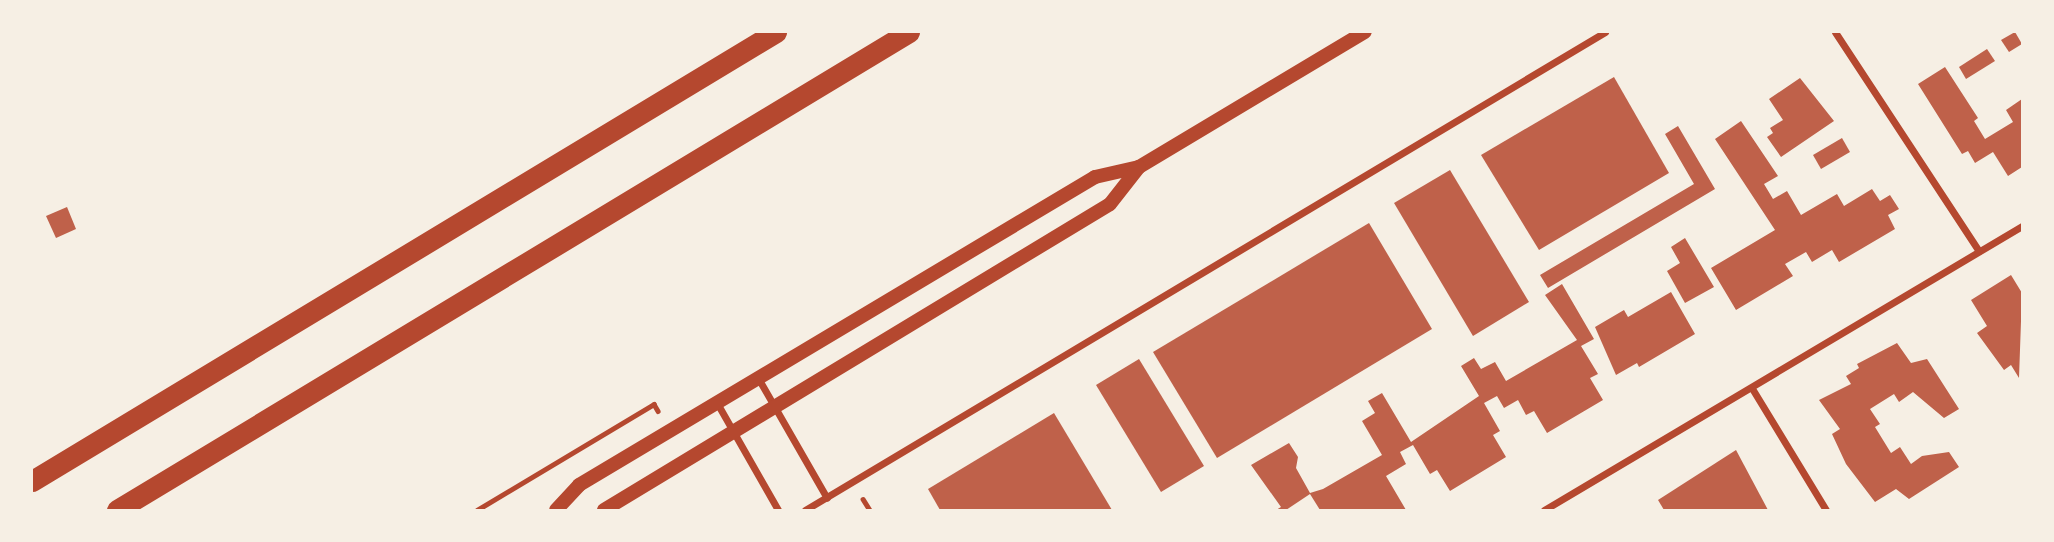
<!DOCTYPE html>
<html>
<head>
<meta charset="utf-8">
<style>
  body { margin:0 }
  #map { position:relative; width:2054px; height:542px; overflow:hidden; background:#f6efe4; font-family:"IBM Plex Sans",sans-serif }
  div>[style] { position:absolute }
  .building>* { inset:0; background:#bf614a }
  .path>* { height:4.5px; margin:-2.25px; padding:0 2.25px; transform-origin:2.25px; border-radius:2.25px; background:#b5482f }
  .minor>* { height:7px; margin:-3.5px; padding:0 3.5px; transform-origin:3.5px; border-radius:3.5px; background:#b5482f }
  .secondary>* { height:14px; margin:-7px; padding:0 7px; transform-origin:7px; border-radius:7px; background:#b5482f }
  .motorway>* { height:21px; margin:-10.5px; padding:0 10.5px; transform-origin:10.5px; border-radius:10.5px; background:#b5482f }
  span { translate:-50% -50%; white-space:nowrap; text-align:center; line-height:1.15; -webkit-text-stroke:5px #f6efe4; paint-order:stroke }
  .frame { position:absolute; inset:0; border:33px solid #f6efe4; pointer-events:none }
</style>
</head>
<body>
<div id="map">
  <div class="building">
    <div style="clip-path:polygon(2015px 32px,2022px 44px,2009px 52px,2001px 40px)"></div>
    <div style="clip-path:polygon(1987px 49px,1995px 61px,1966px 79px,1959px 67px)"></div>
    <div style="clip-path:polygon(1945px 67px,1978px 118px,1974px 121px,1985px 139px,2013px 122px,2006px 110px,2022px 99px,2022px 167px,2008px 176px,1993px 152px,1975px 163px,1968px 151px,1962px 154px,1918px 84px)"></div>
    <div style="clip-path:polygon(1614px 77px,1669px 173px,1539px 250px,1481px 155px)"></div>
    <div style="clip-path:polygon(1800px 78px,1834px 121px,1781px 157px,1767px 137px,1773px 133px,1770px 128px,1783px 120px,1769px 99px)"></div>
    <div style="clip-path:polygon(1741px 121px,1778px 176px,1764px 184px,1773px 199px,1787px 191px,1801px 215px,1837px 194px,1844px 206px,1872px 189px,1880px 201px,1890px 195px,1899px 209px,1888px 215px,1895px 229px,1839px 262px,1832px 250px,1812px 262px,1806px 252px,1785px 264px,1793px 276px,1736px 310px,1711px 268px,1775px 230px,1715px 139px)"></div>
    <div style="clip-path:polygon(1678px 126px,1715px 189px,1548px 288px,1540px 275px,1694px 184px,1665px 134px)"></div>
    <div style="clip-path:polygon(1842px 138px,1850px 152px,1821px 169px,1813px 155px)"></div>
    <div style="clip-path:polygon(1450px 170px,1529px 302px,1473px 336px,1394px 203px)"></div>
    <div style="clip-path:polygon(67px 207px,76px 229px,56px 238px,46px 216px)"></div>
    <div style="clip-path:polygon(1369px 223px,1432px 329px,1217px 458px,1153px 352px)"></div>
    <div style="clip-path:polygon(1685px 238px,1714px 287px,1685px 303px,1667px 271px,1680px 263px,1671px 247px)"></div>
    <div style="clip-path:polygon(2011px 275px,2022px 293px,2019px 378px,2011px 365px,2004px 370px,1977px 333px,1987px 326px,1971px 300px)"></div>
    <div style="clip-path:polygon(1562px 284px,1594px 339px,1581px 346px,1598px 374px,1590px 378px,1603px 400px,1547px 433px,1534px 411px,1526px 415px,1518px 400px,1504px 408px,1497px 396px,1484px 403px,1500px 431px,1493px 435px,1506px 457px,1450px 491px,1437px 470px,1430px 474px,1413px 445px,1400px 452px,1406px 464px,1386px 476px,1406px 510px,1320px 510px,1310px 494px,1286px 510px,1276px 510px,1281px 507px,1251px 465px,1289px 443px,1298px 457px,1296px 468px,1310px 493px,1323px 489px,1382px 455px,1362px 421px,1375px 413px,1368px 401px,1382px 393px,1411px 442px,1479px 396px,1461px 366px,1474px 358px,1481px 369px,1495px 362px,1506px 381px,1577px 340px,1545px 295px)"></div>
    <div style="clip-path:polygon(1671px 292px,1695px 334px,1639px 367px,1637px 363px,1616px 375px,1595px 327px,1624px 310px,1628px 317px)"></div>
    <div style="clip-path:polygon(1897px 343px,1911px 363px,1927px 359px,1959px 409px,1944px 418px,1913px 392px,1899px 402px,1894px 394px,1870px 409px,1880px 424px,1875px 427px,1891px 453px,1900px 447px,1911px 464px,1922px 456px,1949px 452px,1959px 467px,1909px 499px,1896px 489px,1875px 502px,1846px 464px,1832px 434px,1840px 429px,1819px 400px,1851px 384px,1846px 376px,1859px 368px,1857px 364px)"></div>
    <div style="clip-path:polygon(1139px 359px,1204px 466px,1161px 492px,1096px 385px)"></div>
    <div style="clip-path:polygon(1054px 413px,1112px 510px,940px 510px,928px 489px)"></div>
    <div style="clip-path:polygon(1736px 450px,1768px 510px,1664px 510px,1658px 500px)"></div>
  </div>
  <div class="path">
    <div style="left:863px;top:499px;width:13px;rotate:58deg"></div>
    <div style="left:477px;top:510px;width:206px;rotate:-30.9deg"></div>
    <div style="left:654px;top:404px;width:8px;rotate:60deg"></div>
  </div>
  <div class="minor">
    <div style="left:1835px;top:32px;width:262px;rotate:56.7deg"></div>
    <div style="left:758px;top:378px;width:138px;rotate:60.1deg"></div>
    <div style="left:1753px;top:390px;width:140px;rotate:58.7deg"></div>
    <div style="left:717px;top:403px;width:123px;rotate:60.3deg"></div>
    <div style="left:805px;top:510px;width:932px;rotate:-30.86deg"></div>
    <div style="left:1544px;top:510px;width:556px;rotate:-30.72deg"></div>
  </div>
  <div class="secondary">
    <div style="left:556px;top:510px;width:34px;rotate:-47deg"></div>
    <div style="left:579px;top:485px;width:601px;rotate:-30.83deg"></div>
    <div style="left:1095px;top:177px;width:45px;rotate:-12.8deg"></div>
    <div style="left:1139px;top:167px;width:263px;rotate:-30.9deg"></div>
    <div style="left:604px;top:510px;width:591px;rotate:-31.16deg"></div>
    <div style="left:1110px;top:204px;width:47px;rotate:-51.9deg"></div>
  </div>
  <div class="motorway">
    <div style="left:32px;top:481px;width:869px;rotate:-31.11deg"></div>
    <div style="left:117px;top:510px;width:925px;rotate:-31.11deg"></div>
  </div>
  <div class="frame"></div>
</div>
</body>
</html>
